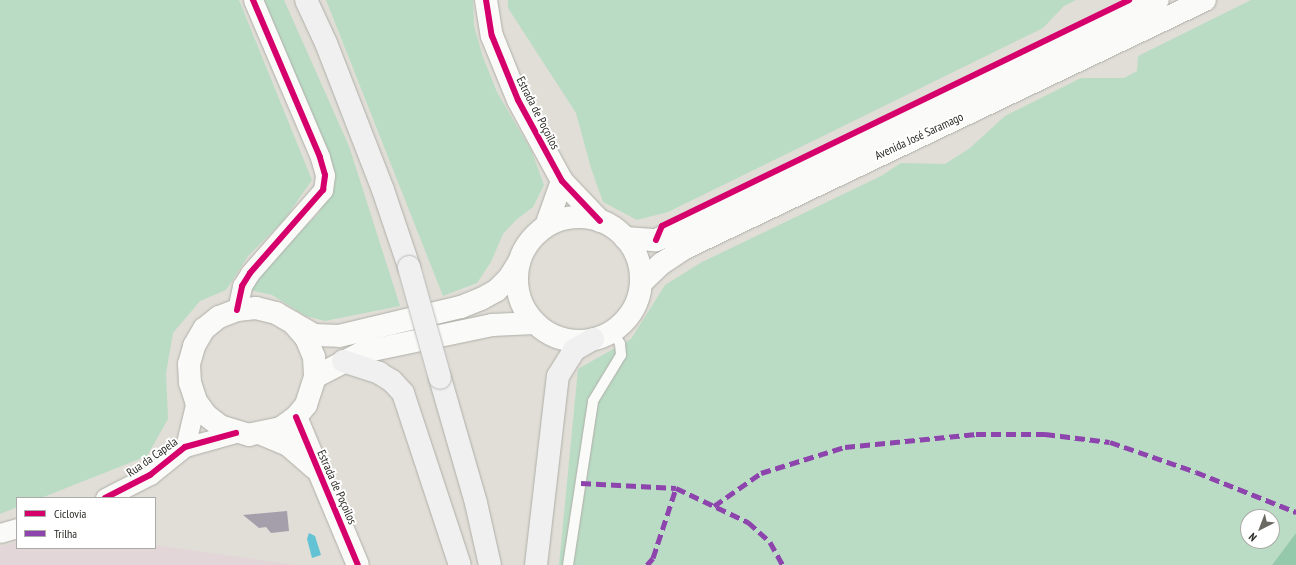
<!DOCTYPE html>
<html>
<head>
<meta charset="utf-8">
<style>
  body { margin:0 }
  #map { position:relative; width:1296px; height:565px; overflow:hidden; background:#e0ded6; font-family:"PT Sans Narrow",sans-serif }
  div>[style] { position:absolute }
  .industrial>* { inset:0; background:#e3d6d8 }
  .green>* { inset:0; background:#badcc5 }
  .forest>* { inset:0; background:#95c9ab }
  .water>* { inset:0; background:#63c2d3 }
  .building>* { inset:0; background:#a59fab }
  .roads { filter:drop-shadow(0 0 1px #afaea8) drop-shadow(0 0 1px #afaea8) }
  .service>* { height:10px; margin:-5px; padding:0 5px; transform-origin:5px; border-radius:5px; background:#fafaf9 }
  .minor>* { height:19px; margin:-9.5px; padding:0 9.5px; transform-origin:9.5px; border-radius:9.5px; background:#fafaf9 }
  .tertiary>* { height:22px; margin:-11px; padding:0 11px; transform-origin:11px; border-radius:11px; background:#fafaf9 }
  .secondary>* { height:22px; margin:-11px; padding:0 11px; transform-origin:11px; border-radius:11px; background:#fafaf9 }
  .secondary>.ring { margin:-11px; padding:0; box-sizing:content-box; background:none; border:22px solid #fafaf9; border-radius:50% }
  .trunk>* { height:22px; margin:-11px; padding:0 11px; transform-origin:11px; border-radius:11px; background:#f0f0f1 }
  .bridges { filter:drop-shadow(0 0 1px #babab8) drop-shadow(0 0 1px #babab8) }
  .trunk-bridge>* { height:22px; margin:-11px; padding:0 11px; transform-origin:11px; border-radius:11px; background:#f0f0f1 }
  .quiet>* { height:5px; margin-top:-2.5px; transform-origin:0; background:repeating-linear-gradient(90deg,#8e44ad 0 10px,transparent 0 15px) }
  .cycleway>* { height:6px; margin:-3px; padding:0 3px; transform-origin:3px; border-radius:3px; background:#d6006c }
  span { translate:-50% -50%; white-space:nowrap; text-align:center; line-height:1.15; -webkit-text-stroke:4px #fff; paint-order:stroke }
  .street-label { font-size:12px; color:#2b2a24 }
  .legend { position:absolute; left:16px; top:497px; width:140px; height:52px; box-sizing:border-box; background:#fff; border:1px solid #aaaaa7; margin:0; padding:5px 7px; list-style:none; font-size:12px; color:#2b2a24 }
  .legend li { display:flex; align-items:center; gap:8px; height:20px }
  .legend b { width:20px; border:1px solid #aaaaa7 }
  .north { position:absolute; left:1240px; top:509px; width:40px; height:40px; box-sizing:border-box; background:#fff; border:1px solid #aaaaa7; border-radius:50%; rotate:222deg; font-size:11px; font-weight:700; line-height:16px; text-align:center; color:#2b2a24 }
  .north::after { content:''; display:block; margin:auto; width:14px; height:18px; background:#6a6962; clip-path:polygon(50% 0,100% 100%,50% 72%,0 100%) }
</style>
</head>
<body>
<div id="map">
  <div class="industrial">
    <div style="clip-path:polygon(17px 542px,17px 548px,155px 548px,155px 545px,297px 565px,0 565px,0 547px)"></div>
  </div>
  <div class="green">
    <div style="clip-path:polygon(0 0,239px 0,312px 180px,284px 220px,248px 256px,226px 290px,200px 301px,173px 333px,166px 373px,168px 419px,147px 456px,41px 498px,17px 498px,17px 507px,0 514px)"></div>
    <div style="clip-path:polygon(261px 0,284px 0,349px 146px,400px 306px,325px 321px,306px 316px,272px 295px,250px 290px,265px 266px,318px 214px,334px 184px)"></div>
    <div style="clip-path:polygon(326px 0,473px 0,474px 26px,483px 57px,497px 92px,532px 152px,544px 185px,533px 207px,516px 220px,503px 234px,491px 262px,477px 283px,443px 296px)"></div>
    <div style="clip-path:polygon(508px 0,1076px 0,1064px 6px,1043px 28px,668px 212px,637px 220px,603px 202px,591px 168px,576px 113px,508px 8px)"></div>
    <div style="clip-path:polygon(evenodd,1251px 0,1296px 0,1296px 533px,1272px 565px,559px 565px,578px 369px,631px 339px,665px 285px,702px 262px,881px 176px,901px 163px,945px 164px,970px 148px,1005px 116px,1081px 78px,1124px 78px,1137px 71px,1138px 56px,1251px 0,1248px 517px,1272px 517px,1272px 541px,1248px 541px,1248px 517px)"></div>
  </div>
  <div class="forest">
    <div style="clip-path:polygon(1296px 533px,1296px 565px,1272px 565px)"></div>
  </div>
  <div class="water">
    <div style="clip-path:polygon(309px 533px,315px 536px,321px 555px,312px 558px,307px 539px)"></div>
  </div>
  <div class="building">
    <div style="clip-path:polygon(287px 511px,289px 531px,271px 533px,266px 527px,259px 528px,243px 515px)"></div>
  </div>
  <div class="roads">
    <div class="service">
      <div style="left:568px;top:565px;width:166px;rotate:-81.3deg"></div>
      <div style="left:593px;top:401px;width:54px;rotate:-58.7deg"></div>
      <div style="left:621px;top:355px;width:11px;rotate:-95deg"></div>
      <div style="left:620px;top:344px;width:15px;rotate:-118deg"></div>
    </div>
    <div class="minor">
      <div style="left:237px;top:310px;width:25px;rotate:-78deg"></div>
      <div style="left:242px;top:286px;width:15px;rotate:-58deg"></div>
      <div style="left:250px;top:273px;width:111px;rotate:-48.7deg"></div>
      <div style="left:323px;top:190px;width:15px;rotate:-82deg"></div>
      <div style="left:325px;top:175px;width:19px;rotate:-106deg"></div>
      <div style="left:320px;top:157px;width:171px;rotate:-113.1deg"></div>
      <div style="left:185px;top:447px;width:47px;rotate:-76.6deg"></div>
      <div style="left:105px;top:498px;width:51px;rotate:-27.1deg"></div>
      <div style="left:150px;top:475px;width:45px;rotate:-38.7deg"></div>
      <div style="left:185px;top:447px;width:53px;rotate:-15.4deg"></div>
      <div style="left:0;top:533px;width:18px;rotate:-16deg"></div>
    </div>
    <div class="tertiary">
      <div style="left:486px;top:0;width:36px;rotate:81deg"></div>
      <div style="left:492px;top:36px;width:69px;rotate:67.9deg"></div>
      <div style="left:518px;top:100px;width:92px;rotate:61.5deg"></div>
      <div style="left:562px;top:181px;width:55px;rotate:46.5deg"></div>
      <div style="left:546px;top:226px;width:48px;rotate:-70.4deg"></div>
      <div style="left:296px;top:417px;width:160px;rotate:67.3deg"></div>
      <div style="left:262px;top:434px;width:28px;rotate:23deg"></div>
      <div style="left:288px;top:445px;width:35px;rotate:41deg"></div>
    </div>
    <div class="secondary">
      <div class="ring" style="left:517px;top:217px;width:102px;height:102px"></div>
      <div style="left:625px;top:238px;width:31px;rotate:4deg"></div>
      <div style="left:656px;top:240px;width:556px;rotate:-25.55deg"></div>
      <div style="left:641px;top:283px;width:28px;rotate:-44deg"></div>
      <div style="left:661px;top:264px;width:29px;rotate:-34deg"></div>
      <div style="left:685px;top:248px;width:576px;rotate:-25.5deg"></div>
      <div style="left:293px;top:323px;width:20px;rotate:49deg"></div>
      <div style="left:306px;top:338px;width:21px;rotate:67deg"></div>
      <div style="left:314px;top:357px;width:20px;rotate:87deg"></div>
      <div style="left:315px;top:377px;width:29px;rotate:108deg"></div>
      <div style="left:306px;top:405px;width:16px;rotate:130deg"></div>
      <div style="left:296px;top:417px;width:19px;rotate:144deg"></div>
      <div style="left:281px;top:428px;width:33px;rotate:168deg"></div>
      <div style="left:249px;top:435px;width:30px;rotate:-163deg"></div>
      <div style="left:220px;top:426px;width:18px;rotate:-142deg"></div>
      <div style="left:206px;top:415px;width:17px;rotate:-126deg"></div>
      <div style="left:196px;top:401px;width:19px;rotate:-108deg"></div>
      <div style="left:190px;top:383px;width:19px;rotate:-93deg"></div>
      <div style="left:189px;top:364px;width:19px;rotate:-74deg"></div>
      <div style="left:194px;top:346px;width:20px;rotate:-60deg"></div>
      <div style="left:204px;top:329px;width:19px;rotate:-39deg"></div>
      <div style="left:219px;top:317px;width:19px;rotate:-21deg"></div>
      <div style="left:237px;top:310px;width:19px;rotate:-6deg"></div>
      <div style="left:256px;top:308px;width:21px;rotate:14deg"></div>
      <div style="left:276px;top:313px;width:44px;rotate:30.1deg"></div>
      <div style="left:314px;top:335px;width:25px;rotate:2deg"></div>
      <div style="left:339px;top:336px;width:125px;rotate:-13.4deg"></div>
      <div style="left:461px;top:307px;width:22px;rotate:-22deg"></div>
      <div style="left:481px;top:299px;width:18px;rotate:-29deg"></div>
      <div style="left:497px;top:290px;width:17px;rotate:-45deg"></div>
      <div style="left:509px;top:278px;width:19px;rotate:-58deg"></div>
      <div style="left:315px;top:377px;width:54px;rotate:-27.5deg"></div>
      <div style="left:363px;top:352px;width:132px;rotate:-11.8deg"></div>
      <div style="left:492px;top:325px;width:43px;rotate:-2.7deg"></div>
    </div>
    <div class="trunk">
      <div style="left:306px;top:0;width:47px;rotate:65.1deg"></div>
      <div style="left:326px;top:43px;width:158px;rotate:68.8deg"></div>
      <div style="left:383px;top:190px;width:81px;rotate:71.3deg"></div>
      <div style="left:343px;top:361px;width:38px;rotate:18deg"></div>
      <div style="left:379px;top:373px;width:15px;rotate:32deg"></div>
      <div style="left:392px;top:381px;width:16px;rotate:47deg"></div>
      <div style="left:403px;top:393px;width:181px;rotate:71.7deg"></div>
      <div style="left:440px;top:378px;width:130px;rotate:73.9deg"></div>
      <div style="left:476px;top:503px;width:64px;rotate:77.3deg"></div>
      <div style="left:536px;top:565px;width:190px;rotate:-83.4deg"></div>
      <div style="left:558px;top:376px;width:31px;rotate:-58deg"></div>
      <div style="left:574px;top:350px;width:22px;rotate:-30deg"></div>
    </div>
  </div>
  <div class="bridges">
    <div class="trunk-bridge">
      <div style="left:409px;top:267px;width:115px;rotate:74.4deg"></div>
    </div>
  </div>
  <div class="quiet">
    <div style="left:581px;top:483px;width:95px;rotate:3deg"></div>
    <div style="left:676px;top:488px;width:80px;rotate:25.3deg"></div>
    <div style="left:748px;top:522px;width:30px;rotate:42deg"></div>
    <div style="left:770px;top:542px;width:26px;rotate:61deg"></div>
    <div style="left:714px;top:506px;width:57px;rotate:-35.1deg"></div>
    <div style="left:761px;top:473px;width:88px;rotate:-17.2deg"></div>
    <div style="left:845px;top:447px;width:132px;rotate:-5.7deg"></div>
    <div style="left:976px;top:434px;width:69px"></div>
    <div style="left:1045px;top:434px;width:65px;rotate:7deg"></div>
    <div style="left:1110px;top:442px;width:91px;rotate:19.2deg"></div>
    <div style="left:1196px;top:472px;width:108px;rotate:21.8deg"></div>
    <div style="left:647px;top:565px;width:9px;rotate:-49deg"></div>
    <div style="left:653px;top:558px;width:74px;rotate:-71.8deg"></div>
  </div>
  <div class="cycleway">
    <div style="left:486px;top:0;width:36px;rotate:81deg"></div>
    <div style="left:492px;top:36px;width:69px;rotate:67.9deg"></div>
    <div style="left:518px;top:100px;width:92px;rotate:61.5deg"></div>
    <div style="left:562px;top:181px;width:55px;rotate:46.5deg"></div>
    <div style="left:656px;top:240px;width:15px;rotate:-67deg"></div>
    <div style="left:662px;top:226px;width:519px;rotate:-25.82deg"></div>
    <div style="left:237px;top:310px;width:25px;rotate:-78deg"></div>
    <div style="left:242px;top:286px;width:15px;rotate:-58deg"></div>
    <div style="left:250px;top:273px;width:111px;rotate:-48.7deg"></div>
    <div style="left:323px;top:190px;width:15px;rotate:-82deg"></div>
    <div style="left:325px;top:175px;width:19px;rotate:-106deg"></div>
    <div style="left:320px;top:157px;width:171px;rotate:-113.1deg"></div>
    <div style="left:296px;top:417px;width:160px;rotate:67.3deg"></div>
    <div style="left:105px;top:498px;width:51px;rotate:-27.1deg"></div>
    <div style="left:150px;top:475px;width:45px;rotate:-38.7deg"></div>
    <div style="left:185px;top:447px;width:53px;rotate:-15.4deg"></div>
  </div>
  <div class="street-label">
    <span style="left:538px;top:113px;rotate:63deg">Estrada de Poçoilos</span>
    <span style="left:919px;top:136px;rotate:-25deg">Avenida José Saramago</span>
    <span style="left:152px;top:457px;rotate:-35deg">Rua da Capela</span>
    <span style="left:337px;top:487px;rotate:66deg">Estrada de Poçoilos</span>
  </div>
  <ul class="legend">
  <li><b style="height:5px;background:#d6006c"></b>Ciclovia</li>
  <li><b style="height:5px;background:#8e44ad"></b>Trilha</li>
  </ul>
  <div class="north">N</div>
</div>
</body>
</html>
